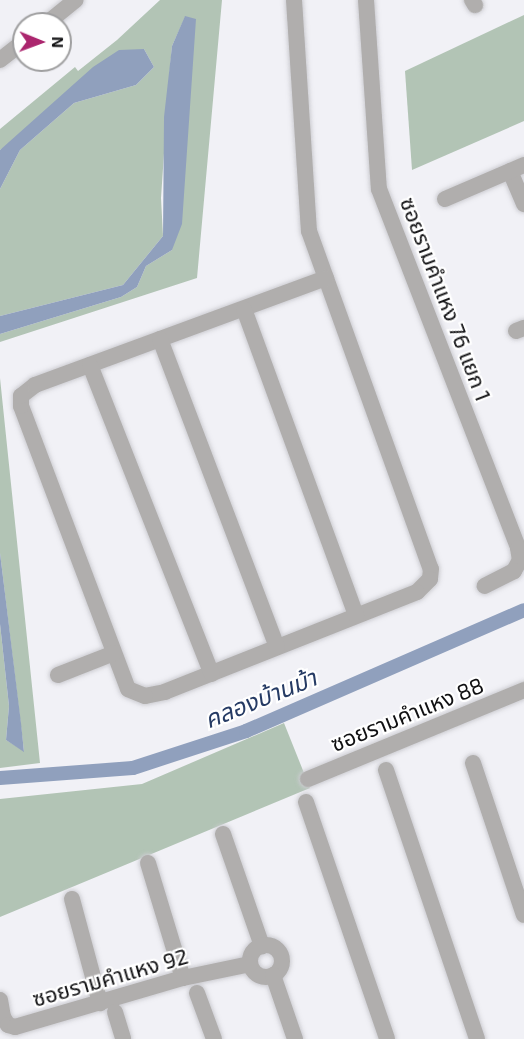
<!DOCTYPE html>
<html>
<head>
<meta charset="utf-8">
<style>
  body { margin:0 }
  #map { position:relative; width:524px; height:1039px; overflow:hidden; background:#f1f1f6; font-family:"Exo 2","Noto Sans Thai",sans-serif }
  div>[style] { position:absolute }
  .green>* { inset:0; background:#b2c4b5 }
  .water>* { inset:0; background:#90a0bd }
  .canal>* { height:14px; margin:-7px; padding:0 7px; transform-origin:7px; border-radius:7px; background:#90a0bd }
  .roads { filter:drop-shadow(0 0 2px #cdcdd2) drop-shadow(0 0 2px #cdcdd2) }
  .minor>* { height:16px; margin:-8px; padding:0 8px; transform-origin:8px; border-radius:8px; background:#b0aead }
  .minor>.ring { margin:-8px; padding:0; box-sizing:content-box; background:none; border:16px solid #b0aead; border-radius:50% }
  span { translate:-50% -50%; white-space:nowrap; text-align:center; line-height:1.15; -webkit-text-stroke:4.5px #fff; paint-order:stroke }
  .street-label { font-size:22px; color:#101012 }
  .water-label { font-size:24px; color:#263b64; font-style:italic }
  .north { position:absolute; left:12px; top:12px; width:60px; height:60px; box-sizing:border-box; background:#fff; border:2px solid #9f9fa0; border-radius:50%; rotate:91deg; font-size:16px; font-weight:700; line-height:24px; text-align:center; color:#101012 }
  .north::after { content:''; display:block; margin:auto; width:21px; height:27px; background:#ab266e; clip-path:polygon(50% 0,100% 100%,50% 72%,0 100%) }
</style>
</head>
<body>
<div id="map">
  <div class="green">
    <div style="clip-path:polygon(160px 0,222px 0,197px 278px,0 342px,0 334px,121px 297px,137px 287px,146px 266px,172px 250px,185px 17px,172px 46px,169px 79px,161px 198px,163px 236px,123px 285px,0 316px,0 189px,20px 150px,74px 103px,136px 85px,154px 67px,144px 49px,0 150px,0 129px,75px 67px,78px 71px,117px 40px)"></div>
    <div style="clip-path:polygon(524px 15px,524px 121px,412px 170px,405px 71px)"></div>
    <div style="clip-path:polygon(0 378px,40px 763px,0 768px,0 624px,9px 706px,6px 740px,24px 751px,0 553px)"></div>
    <div style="clip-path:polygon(284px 723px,310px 788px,0 917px,0 799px,142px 784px)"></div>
  </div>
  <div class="water">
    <div style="clip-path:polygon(185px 16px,196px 19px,182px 224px,172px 250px,146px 266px,137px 287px,121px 297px,0 334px,0 316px,123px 285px,163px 236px,164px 117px,172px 46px)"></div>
    <div style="clip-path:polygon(144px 49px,154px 67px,136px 85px,74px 103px,20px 150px,0 189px,0 150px,93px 67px,119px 50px)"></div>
    <div style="clip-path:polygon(0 553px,21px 723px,24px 752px,6px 740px,9px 706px,0 624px)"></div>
  </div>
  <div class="canal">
    <div style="left:0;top:778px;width:133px;rotate:-4.3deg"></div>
    <div style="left:133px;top:768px;width:119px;rotate:-18.1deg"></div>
    <div style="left:246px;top:731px;width:303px;rotate:-23.5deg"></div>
  </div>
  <div class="roads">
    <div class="minor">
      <div style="left:294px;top:0;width:231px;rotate:86.3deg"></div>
      <div style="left:309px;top:231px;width:359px;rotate:70.2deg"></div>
      <div style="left:431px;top:569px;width:10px;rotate:96deg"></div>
      <div style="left:430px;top:579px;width:18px;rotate:135deg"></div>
      <div style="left:417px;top:592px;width:271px;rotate:158.4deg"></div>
      <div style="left:165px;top:692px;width:20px;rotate:169deg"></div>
      <div style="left:145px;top:696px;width:18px;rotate:-158deg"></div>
      <div style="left:128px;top:689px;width:303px;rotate:-110.7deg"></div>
      <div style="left:21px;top:406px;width:10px;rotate:-90deg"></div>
      <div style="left:21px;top:396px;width:18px;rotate:-38deg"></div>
      <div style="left:35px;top:385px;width:310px;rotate:-20.2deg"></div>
      <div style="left:366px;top:0;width:189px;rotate:86.1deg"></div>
      <div style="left:379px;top:189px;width:385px;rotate:68.8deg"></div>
      <div style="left:518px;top:548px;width:12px;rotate:81deg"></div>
      <div style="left:520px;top:560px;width:13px;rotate:119deg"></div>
      <div style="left:514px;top:571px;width:33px;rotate:153deg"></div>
      <div style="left:472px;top:0;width:6px;rotate:59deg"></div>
      <div style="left:46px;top:24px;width:38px;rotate:-39deg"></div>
      <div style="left:0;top:60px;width:31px;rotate:-38deg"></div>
      <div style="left:510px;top:171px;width:36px;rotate:67deg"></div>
      <div style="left:445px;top:199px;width:86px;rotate:-23.3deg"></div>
      <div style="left:244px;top:309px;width:326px;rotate:69.9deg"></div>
      <div style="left:516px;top:331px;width:9px;rotate:-21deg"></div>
      <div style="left:160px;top:339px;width:329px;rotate:69.2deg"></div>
      <div style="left:90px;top:365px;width:332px;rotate:68.5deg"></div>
      <div style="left:58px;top:675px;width:60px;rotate:-21.4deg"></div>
      <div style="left:473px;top:763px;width:160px;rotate:71.5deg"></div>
      <div style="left:386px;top:770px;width:284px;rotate:71.3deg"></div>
      <div style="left:308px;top:779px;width:234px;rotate:-22.4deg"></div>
      <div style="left:306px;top:802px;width:250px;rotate:71.1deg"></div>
      <div style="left:223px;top:834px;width:119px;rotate:70.8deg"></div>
      <div style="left:148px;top:863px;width:120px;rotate:73.1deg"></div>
      <div style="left:72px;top:899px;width:108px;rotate:74.9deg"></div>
      <div class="ring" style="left:250px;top:945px;width:16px;height:16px"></div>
      <div style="left:273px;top:975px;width:68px;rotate:71deg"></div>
      <div style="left:197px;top:993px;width:49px;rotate:69.7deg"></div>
      <div style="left:0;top:1000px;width:17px;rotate:80deg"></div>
      <div style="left:3px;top:1017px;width:9px;rotate:58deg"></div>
      <div style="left:8px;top:1025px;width:7px;rotate:16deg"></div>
      <div style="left:15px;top:1027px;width:175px;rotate:-16.3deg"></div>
      <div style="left:183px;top:978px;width:68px;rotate:-11.8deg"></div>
      <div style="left:115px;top:1012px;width:28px;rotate:73deg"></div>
    </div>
  </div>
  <div class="street-label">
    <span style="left:446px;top:299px;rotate:69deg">ซอยรามคำแหง 76 แยก 1</span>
    <span style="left:407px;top:714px;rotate:-22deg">ซอยรามคำแหง 88</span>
    <span style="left:110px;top:977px;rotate:-16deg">ซอยรามคําแหง 92</span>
  </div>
  <div class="water-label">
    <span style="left:260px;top:698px;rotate:-22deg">คลองบ้านม้า</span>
  </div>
  <div class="north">N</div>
</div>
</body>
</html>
